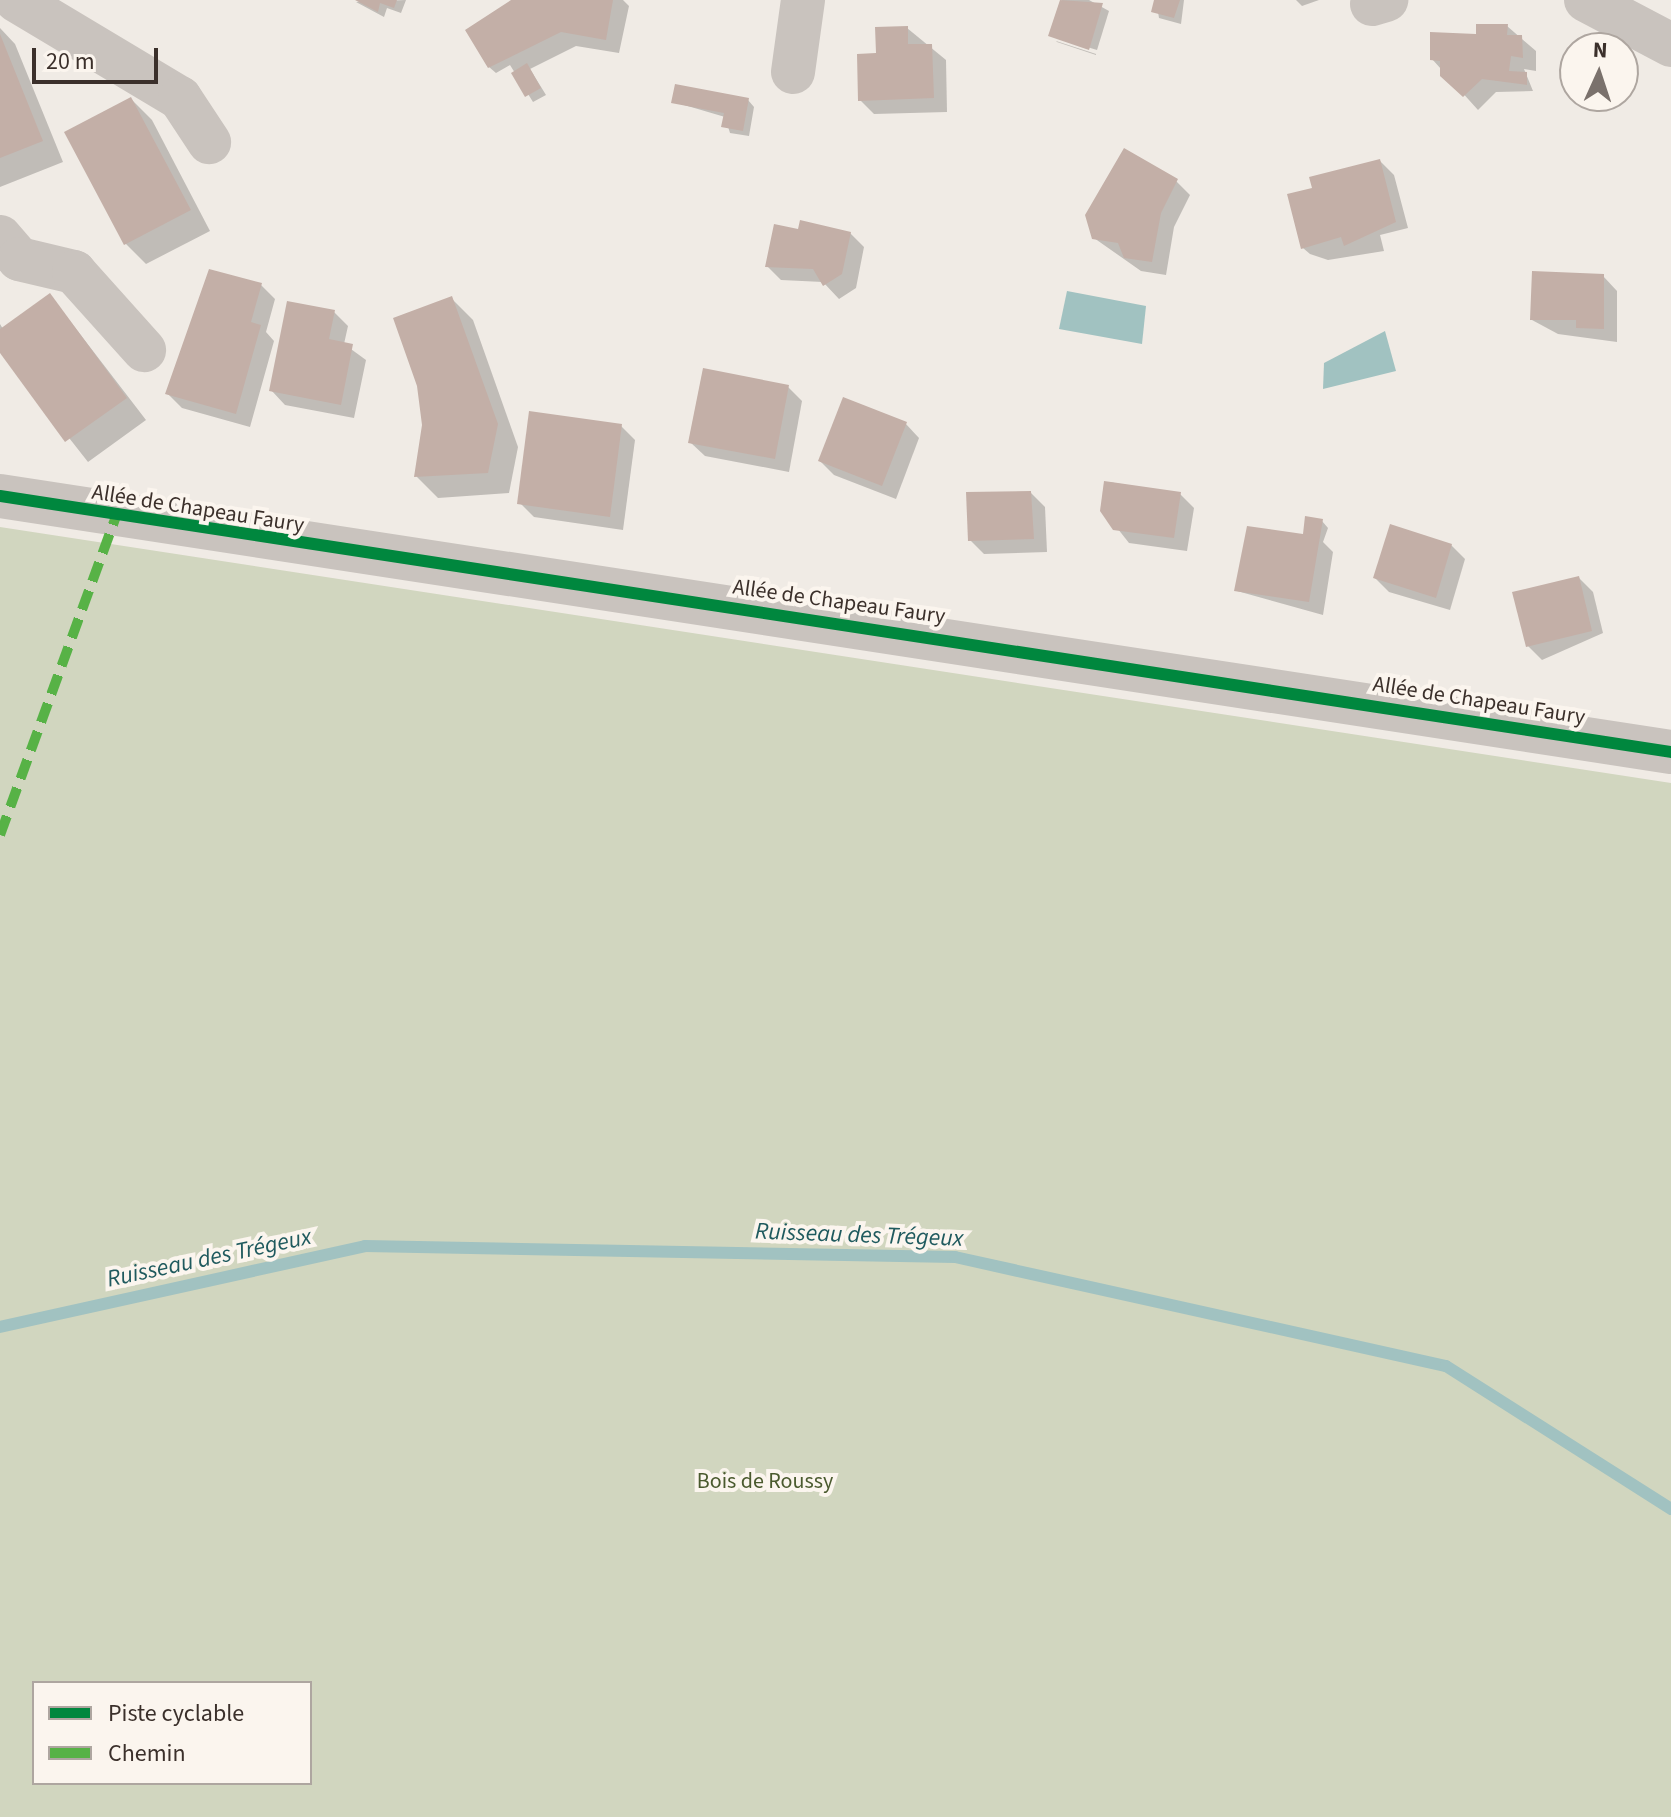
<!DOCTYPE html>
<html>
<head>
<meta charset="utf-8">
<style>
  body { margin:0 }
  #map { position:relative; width:1671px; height:1817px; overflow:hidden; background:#f0ebe5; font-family:"Source Sans 3",sans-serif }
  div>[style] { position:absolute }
  .green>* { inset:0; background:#d1d6bf }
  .water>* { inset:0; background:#a1c2c1 }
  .shadow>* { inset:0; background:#0003 }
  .stream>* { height:12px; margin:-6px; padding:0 6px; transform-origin:6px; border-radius:6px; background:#a1c2c1 }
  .building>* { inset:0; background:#c3afa7 }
  .minor>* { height:44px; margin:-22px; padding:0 22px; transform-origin:22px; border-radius:22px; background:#c9c3be }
  .quiet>* { height:10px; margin-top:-5px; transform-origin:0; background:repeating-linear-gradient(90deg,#57b246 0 20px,transparent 0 30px) }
  .cycleway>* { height:12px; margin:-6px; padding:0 6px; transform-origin:6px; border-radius:6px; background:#00873e }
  span { translate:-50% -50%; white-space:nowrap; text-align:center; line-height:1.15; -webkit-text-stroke:8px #fbf5ee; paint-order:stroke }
  .street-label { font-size:22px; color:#3b302b }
  .park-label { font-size:22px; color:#4a5a2e }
  .water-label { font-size:24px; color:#1f5a5e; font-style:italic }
  .legend { position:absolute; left:32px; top:1681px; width:280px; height:104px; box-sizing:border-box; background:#fbf5ee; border:2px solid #aea6a0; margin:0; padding:10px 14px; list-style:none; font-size:24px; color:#3b302b }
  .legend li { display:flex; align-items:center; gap:16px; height:40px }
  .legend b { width:40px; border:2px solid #aea6a0 }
  .north { position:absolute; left:1559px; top:32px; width:80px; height:80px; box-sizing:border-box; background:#fbf5ee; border:2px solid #aea6a0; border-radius:50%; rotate:3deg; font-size:22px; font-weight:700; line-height:32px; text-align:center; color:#3b302b }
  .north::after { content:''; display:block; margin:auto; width:28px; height:36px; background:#7a716c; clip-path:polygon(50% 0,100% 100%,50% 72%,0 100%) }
  .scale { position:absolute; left:32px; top:48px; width:126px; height:36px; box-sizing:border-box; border:4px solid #3b302b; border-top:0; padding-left:10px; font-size:24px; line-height:28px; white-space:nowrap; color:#3b302b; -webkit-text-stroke:6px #fbf5ee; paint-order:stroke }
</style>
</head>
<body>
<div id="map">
  <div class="green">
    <div style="clip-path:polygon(evenodd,0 527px,1671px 783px,1671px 1817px,0 1817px,0 527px,310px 1683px,310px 1783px,34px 1783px,34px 1683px,310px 1683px)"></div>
  </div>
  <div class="water">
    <div style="clip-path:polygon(1067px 291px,1146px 306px,1142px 344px,1059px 329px)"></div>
    <div style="clip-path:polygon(1385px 331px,1396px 371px,1323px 389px,1324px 363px)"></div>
  </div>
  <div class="shadow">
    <div style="clip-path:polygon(406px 0,401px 13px,387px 8px,384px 17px,356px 2px)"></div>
    <div style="clip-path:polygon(521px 0,623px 0,629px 6px,619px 53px,576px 46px,530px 69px,546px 95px,533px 102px,510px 65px,496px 73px,489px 67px)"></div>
    <div style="clip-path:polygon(1062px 0,1089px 0,1109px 11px,1097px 50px,1051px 36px)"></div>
    <div style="clip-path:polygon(1156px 0,1184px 0,1181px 24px,1159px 18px)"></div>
    <div style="clip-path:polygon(1296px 0,1319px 0,1302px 6px)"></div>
    <div style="clip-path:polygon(1507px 26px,1536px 51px,1536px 71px,1524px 69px,1533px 91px,1496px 92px,1478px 110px,1432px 59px)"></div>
    <div style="clip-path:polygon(0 28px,15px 44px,63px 162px,0 187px)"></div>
    <div style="clip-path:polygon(907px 28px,946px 60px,947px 112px,874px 114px,860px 100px)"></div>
    <div style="clip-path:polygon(1056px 41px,1096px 54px,1096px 55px,1057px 42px)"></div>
    <div style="clip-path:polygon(131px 99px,152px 120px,210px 231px,146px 264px,125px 243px)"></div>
    <div style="clip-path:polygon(748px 100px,754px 107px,749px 136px,730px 133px,725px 117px,674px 102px)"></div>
    <div style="clip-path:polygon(1380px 161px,1394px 175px,1408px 228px,1380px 235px,1384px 251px,1328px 260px,1310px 254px,1303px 248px,1316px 189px)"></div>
    <div style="clip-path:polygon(1176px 181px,1190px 195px,1174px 227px,1166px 275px,1141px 271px,1094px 238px)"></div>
    <div style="clip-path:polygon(800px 231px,850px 233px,864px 247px,856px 288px,839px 299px,823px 282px,781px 280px,767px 266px)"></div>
    <div style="clip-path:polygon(1603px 276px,1617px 291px,1617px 342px,1558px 334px,1532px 320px)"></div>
    <div style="clip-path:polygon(261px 285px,275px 299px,266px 332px,274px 341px,250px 427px,182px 408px,168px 394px)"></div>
    <div style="clip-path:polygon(50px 295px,146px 420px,88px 462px,0 350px,0 324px,3px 329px)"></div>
    <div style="clip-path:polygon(452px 299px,473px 320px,518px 447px,509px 493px,438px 498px,417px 477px)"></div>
    <div style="clip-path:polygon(334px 312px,348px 326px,344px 344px,366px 360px,354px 418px,285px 405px,271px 390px)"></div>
    <div style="clip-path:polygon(788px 387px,802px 401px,789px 472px,705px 456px,690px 442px)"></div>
    <div style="clip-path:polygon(905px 423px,919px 438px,896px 499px,834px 475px,820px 461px)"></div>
    <div style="clip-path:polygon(621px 426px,635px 440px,623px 530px,534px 517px,520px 503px)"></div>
    <div style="clip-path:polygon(1109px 482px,1180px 494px,1194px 508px,1187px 551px,1129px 543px,1103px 510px)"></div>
    <div style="clip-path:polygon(1031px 493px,1045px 507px,1047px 552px,984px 554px,970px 540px)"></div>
    <div style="clip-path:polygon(1322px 521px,1328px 528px,1323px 542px,1333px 552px,1323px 615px,1237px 591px)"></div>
    <div style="clip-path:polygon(1451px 545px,1465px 559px,1450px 610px,1389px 592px,1375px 578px)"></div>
    <div style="clip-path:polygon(1579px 578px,1593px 592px,1603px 633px,1542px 660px,1528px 646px)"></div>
  </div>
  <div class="stream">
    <div style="left:0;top:1327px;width:374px;rotate:-12.5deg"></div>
    <div style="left:365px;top:1246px;width:590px;rotate:1.07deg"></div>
    <div style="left:955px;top:1257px;width:503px;rotate:12.52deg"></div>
    <div style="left:1446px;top:1366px;width:267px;rotate:32.4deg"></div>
  </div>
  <div class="building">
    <div style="clip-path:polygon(355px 0,397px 0,394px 8px,380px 3px,378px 12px)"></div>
    <div style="clip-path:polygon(511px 0,613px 0,606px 40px,561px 32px,488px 68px,465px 30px)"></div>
    <div style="clip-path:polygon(1060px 0,1103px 3px,1089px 50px,1048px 36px)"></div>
    <div style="clip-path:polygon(1154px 0,1180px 0,1174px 18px,1151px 12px)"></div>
    <div style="clip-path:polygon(1476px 24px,1508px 24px,1507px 35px,1522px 35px,1523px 58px,1511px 56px,1509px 71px,1527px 72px,1527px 85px,1482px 79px,1463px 97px,1440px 76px,1440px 61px,1430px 60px,1430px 32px,1476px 34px)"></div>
    <div style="clip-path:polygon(908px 26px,908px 44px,932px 44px,934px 98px,858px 101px,857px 54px,876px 53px,875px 27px)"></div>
    <div style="clip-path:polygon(0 34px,43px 141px,0 158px)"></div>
    <div style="clip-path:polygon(527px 63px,541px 88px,525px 97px,511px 73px)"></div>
    <div style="clip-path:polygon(675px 84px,749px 98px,743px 131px,721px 127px,724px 113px,671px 103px)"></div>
    <div style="clip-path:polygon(131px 97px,191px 210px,124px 245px,64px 132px)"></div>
    <div style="clip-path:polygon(1124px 148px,1178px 179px,1161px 213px,1152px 262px,1124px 258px,1118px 243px,1092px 239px,1085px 215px)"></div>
    <div style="clip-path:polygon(1380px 159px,1396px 222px,1344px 246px,1341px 237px,1301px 249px,1287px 194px,1312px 188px,1309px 177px)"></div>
    <div style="clip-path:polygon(800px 220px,851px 232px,842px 274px,823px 286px,813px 269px,765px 267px,774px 224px,798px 229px)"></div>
    <div style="clip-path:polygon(209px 269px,262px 283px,251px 322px,261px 325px,236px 414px,165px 394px)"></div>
    <div style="clip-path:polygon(1532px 271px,1604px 274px,1604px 329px,1576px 328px,1576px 320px,1530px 320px)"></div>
    <div style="clip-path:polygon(50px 293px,127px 398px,65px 442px,0 353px,0 329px)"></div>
    <div style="clip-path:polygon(452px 296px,498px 424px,488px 473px,414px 477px,422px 425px,417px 386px,393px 318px)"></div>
    <div style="clip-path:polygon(287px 301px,335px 310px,329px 339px,353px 344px,341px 405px,269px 391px)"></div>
    <div style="clip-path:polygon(703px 368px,789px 385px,775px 459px,688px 443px)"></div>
    <div style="clip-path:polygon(843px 397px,907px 422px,882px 486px,818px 461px)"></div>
    <div style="clip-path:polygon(529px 411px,622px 424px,610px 517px,517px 504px)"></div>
    <div style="clip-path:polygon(1104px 481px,1181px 492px,1174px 538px,1113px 530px,1100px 511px)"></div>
    <div style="clip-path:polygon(1031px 491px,1034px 539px,968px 541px,966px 492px)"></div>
    <div style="clip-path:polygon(1305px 516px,1323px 519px,1309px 602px,1234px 591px,1247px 526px,1303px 534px)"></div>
    <div style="clip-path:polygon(1390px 524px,1452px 544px,1436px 598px,1373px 578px)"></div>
    <div style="clip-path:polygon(1579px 576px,1592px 631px,1526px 647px,1512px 592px)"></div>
  </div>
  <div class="minor">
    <div style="left:16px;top:0;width:191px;rotate:30.9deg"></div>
    <div style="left:180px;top:98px;width:53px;rotate:56.6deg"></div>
    <div style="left:1586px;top:0;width:96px;rotate:27.9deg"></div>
    <div style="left:1372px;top:4px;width:15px;rotate:-16deg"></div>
    <div style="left:793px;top:72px;width:73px;rotate:-82.1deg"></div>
    <div style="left:0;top:237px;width:29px;rotate:49deg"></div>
    <div style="left:19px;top:259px;width:57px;rotate:13.3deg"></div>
    <div style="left:74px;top:272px;width:105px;rotate:48.1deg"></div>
    <div style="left:0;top:496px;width:1690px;rotate:8.71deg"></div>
  </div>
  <div class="quiet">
    <div style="left:0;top:835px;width:338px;rotate:-70deg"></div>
  </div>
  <div class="cycleway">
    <div style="left:0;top:496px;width:1690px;rotate:8.71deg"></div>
  </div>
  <div class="street-label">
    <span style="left:198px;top:509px;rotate:9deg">Allée de Chapeau Faury</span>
    <span style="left:839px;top:602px;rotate:8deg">Allée de Chapeau Faury</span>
    <span style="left:1479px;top:701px;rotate:9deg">Allée de Chapeau Faury</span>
  </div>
  <div class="park-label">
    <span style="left:765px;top:1482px">Bois de Roussy</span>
  </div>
  <div class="water-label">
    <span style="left:859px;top:1235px;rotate:2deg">Ruisseau des Trégeux</span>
    <span style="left:209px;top:1258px;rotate:-12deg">Ruisseau des Trégeux</span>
  </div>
  <ul class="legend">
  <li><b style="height:10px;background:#00873e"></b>Piste cyclable</li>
  <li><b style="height:10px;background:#57b246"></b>Chemin</li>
  </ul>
  <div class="north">N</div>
  <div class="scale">20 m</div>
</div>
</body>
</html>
